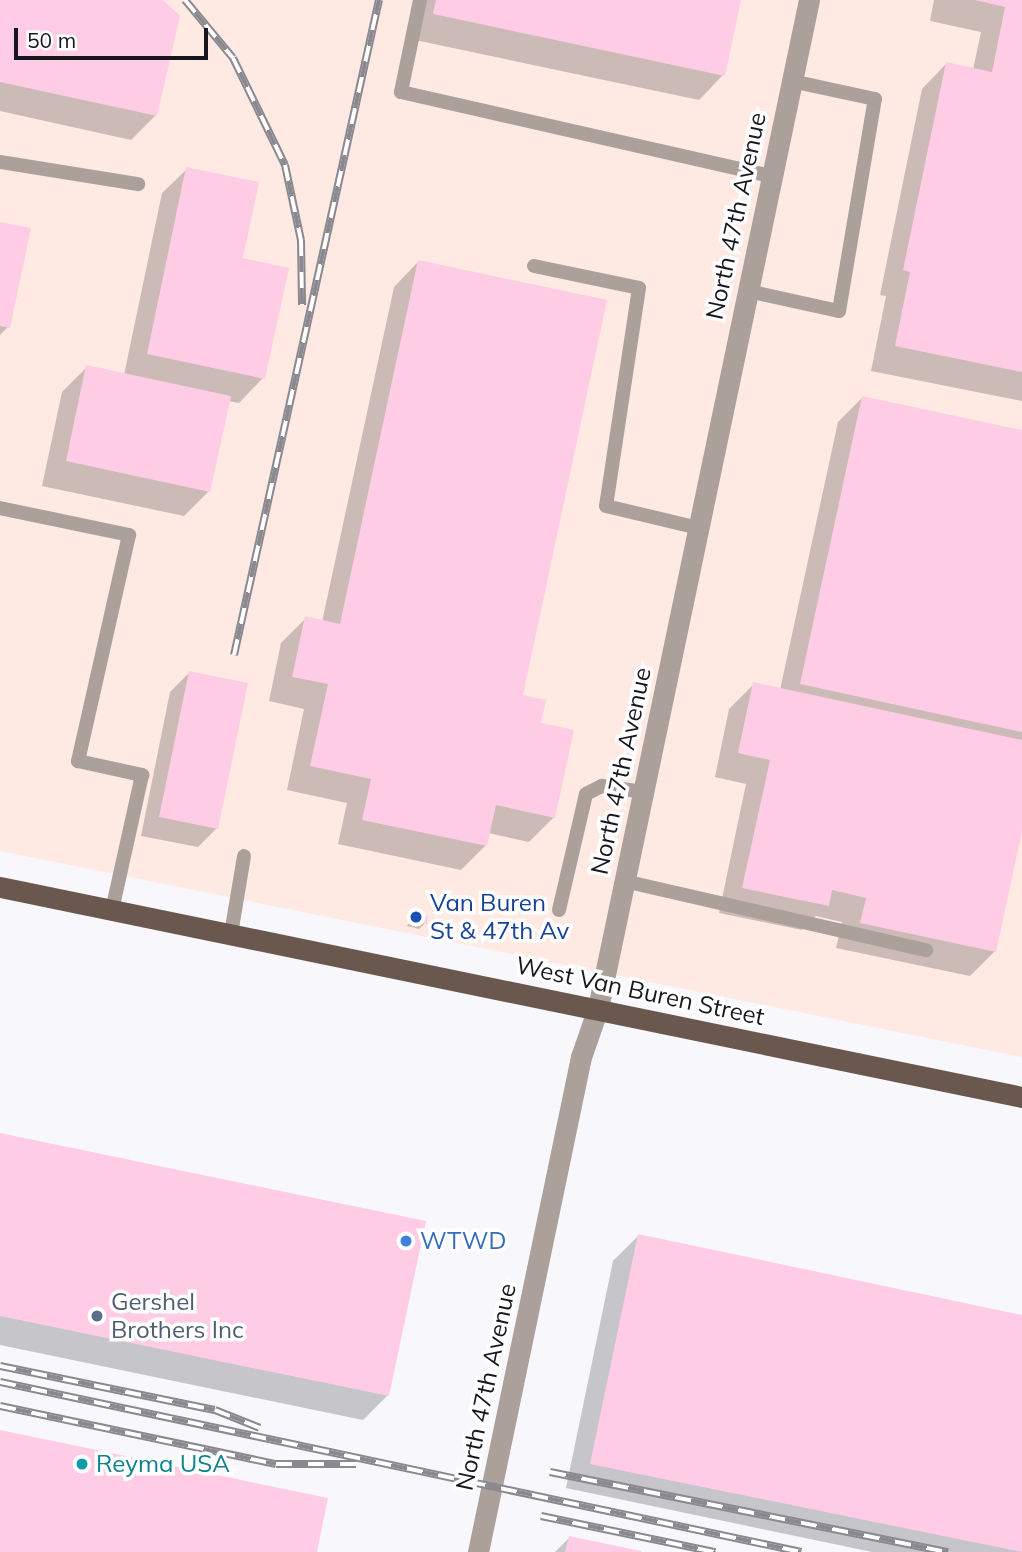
<!DOCTYPE html>
<html>
<head>
<meta charset="utf-8">
<style>
  body { margin:0 }
  #map { position:relative; width:1022px; height:1552px; overflow:hidden; background:#f8f7fc; font-family:Mulish,sans-serif }
  div>[style] { position:absolute }
  .industrial>* { inset:0; background:#fee9e3 }
  .shadow>* { inset:0; background:#0003 }
  .building>* { inset:0; background:#fecde5 }
  .lane>* { height:14px; margin:-7px; padding:0 7px; transform-origin:7px; border-radius:7px; background:#aba09a }
  .street>* { height:21px; margin:-10.5px; padding:0 10.5px; transform-origin:10.5px; border-radius:10.5px; background:#aba09a }
  .primary>* { height:21px; margin:-10.5px; padding:0 10.5px; transform-origin:10.5px; border-radius:10.5px; background:#6a584e }
  .rail>* { height:8px; margin-top:-4px; transform-origin:0; background:repeating-linear-gradient(90deg,#fff 0 16px,#8a8990 0 32px); box-sizing:border-box; border-block:2px solid #8a8990 }
  .dots>* { width:19px; height:19px; translate:-50% -50%; box-sizing:border-box; border:4px solid #fff; border-radius:50% }
  span { translate:-50% -50%; white-space:nowrap; text-align:center; line-height:1.15; -webkit-text-stroke:7px #fff; paint-order:stroke }
  .street-label { font-size:24px; color:#17151e }
  .transit-label { font-size:24px; color:#164399 }
  .left { translate:0 -50%; text-align:left }
  .shop-label { font-size:24px; color:#366cbe }
  .service-label { font-size:24px; color:#4e5e75 }
  .culture-label { font-size:24px; color:#0d838f }
  .scale { position:absolute; left:14px; top:28px; width:194px; height:32px; box-sizing:border-box; border:4px solid #17151e; border-top:0; padding-left:9px; font-size:21px; line-height:24px; white-space:nowrap; color:#17151e; -webkit-text-stroke:5px #fff; paint-order:stroke }
</style>
</head>
<body>
<div id="map">
  <div class="industrial">
    <div style="clip-path:polygon(0 0,1022px 0,1022px 1057px,0 851px)"></div>
  </div>
  <div class="shadow">
    <div style="clip-path:polygon(0 0,160px 0,156px 115px,131px 140px,0 111px)"></div>
    <div style="clip-path:polygon(418px 0,739px 0,723px 75px,699px 100px,410px 39px)"></div>
    <div style="clip-path:polygon(934px 0,1022px 0,1022px 401px,871px 371px,886px 296px,880px 295px,922px 89px,946px 64px,973px 70px,981px 32px,930px 21px)"></div>
    <div style="clip-path:polygon(187px 169px,241px 259px,263px 378px,239px 403px,228px 401px,209px 491px,184px 516px,42px 486px,62px 392px,87px 367px,124px 375px,162px 193px)"></div>
    <div style="clip-path:polygon(0 223px,8px 327px,0 335px)"></div>
    <div style="clip-path:polygon(418px 262px,521px 696px,539px 725px,554px 817px,529px 842px,488px 833px,486px 845px,461px 870px,338px 844px,347px 803px,287px 790px,304px 709px,269px 701px,281px 643px,306px 618px,322px 622px,394px 287px)"></div>
    <div style="clip-path:polygon(863px 397px,1022px 432px,1022px 823px,995px 951px,970px 976px,836px 948px,842px 922px,816px 916px,802px 930px,719px 913px,746px 784px,715px 777px,729px 709px,754px 684px,780px 690px,838px 422px)"></div>
    <div style="clip-path:polygon(189px 673px,217px 828px,198px 847px,141px 836px,170px 692px)"></div>
    <div style="clip-path:polygon(414px 916px,425px 923px,419px 929px,407px 926px)"></div>
    <div style="clip-path:polygon(0 1135px,388px 1395px,363px 1420px,0 1345px)"></div>
    <div style="clip-path:polygon(638px 1236px,1022px 1317px,1022px 1552px,872px 1552px,566px 1488px,613px 1261px)"></div>
    <div style="clip-path:polygon(569px 1538px,638px 1552px,555px 1552px)"></div>
  </div>
  <div class="building">
    <div style="clip-path:polygon(0 0,163px 0,180px 16px,157px 116px,0 82px)"></div>
    <div style="clip-path:polygon(436px 0,741px 0,725px 76px,433px 14px)"></div>
    <div style="clip-path:polygon(1022px 0,1022px 372px,895px 346px,910px 272px,903px 270px,946px 62px,992px 72px,1005px 7px,975px 0)"></div>
    <div style="clip-path:polygon(186px 167px,259px 182px,243px 258px,289px 268px,265px 379px,147px 354px)"></div>
    <div style="clip-path:polygon(0 222px,31px 228px,10px 328px,0 326px)"></div>
    <div style="clip-path:polygon(418px 260px,607px 300px,523px 695px,546px 700px,541px 723px,574px 730px,555px 818px,496px 805px,487px 846px,362px 820px,371px 779px,310px 766px,328px 684px,292px 677px,305px 616px,340px 624px)"></div>
    <div style="clip-path:polygon(86px 365px,231px 396px,210px 492px,66px 461px)"></div>
    <div style="clip-path:polygon(862px 396px,1022px 430px,1022px 732px,800px 684px)"></div>
    <div style="clip-path:polygon(189px 671px,248px 683px,218px 829px,159px 817px)"></div>
    <div style="clip-path:polygon(753px 682px,1022px 740px,1022px 831px,996px 952px,860px 923px,866px 898px,832px 890px,829px 906px,742px 888px,770px 760px,738px 753px)"></div>
    <div style="clip-path:polygon(413px 914px,428px 916px,427px 924px,412px 921px)"></div>
    <div style="clip-path:polygon(0 1133px,426px 1221px,389px 1396px,0 1316px)"></div>
    <div style="clip-path:polygon(638px 1234px,1022px 1315px,1022px 1552px,590px 1464px)"></div>
    <div style="clip-path:polygon(0 1430px,328px 1498px,317px 1552px,0 1552px)"></div>
    <div style="clip-path:polygon(569px 1536px,641px 1551px,641px 1552px,565px 1552px)"></div>
  </div>
  <div class="lane">
    <div style="left:420px;top:0;width:94px;rotate:101.7deg"></div>
    <div style="left:401px;top:92px;width:380px;rotate:12.8deg"></div>
    <div style="left:0;top:162px;width:140px;rotate:9.1deg"></div>
    <div style="left:534px;top:266px;width:107px;rotate:11.8deg"></div>
    <div style="left:639px;top:288px;width:220px;rotate:98.6deg"></div>
    <div style="left:606px;top:506px;width:95px;rotate:13.4deg"></div>
    <div style="left:748px;top:291px;width:93px;rotate:12.4deg"></div>
    <div style="left:839px;top:311px;width:215px;rotate:-80.4deg"></div>
    <div style="left:875px;top:99px;width:85px;rotate:-167.8deg"></div>
    <div style="left:0;top:508px;width:132px;rotate:11.8deg"></div>
    <div style="left:129px;top:535px;width:232px;rotate:102.7deg"></div>
    <div style="left:78px;top:761px;width:66px;rotate:12.3deg"></div>
    <div style="left:142px;top:775px;width:138px;rotate:102.5deg"></div>
    <div style="left:624px;top:881px;width:310px;rotate:12.9deg"></div>
    <div style="left:559px;top:910px;width:119px;rotate:-76.9deg"></div>
    <div style="left:586px;top:794px;width:18px;rotate:-27deg"></div>
    <div style="left:602px;top:786px;width:41px;rotate:8.3deg"></div>
    <div style="left:231px;top:934px;width:79px;rotate:-80.5deg"></div>
  </div>
  <div class="street">
    <div style="left:478px;top:1552px;width:506px;rotate:-78.25deg"></div>
    <div style="left:581px;top:1057px;width:52px;rotate:-70.9deg"></div>
    <div style="left:598px;top:1008px;width:1030px;rotate:-78.18deg"></div>
  </div>
  <div class="primary">
    <div style="left:0;top:887px;width:1043px;rotate:11.61deg"></div>
  </div>
  <div class="rail">
    <div style="left:185px;top:0;width:75px;rotate:50.4deg"></div>
    <div style="left:233px;top:58px;width:119px;rotate:64.1deg"></div>
    <div style="left:285px;top:165px;width:77px;rotate:78deg"></div>
    <div style="left:301px;top:240px;width:65px;rotate:89.1deg"></div>
    <div style="left:234px;top:655px;width:671px;rotate:-77.52deg"></div>
    <div style="left:0;top:1366px;width:219px;rotate:11.6deg"></div>
    <div style="left:215px;top:1410px;width:48px;rotate:21.8deg"></div>
    <div style="left:0;top:1382px;width:819px;rotate:11.98deg"></div>
    <div style="left:0;top:1406px;width:282px;rotate:11.9deg"></div>
    <div style="left:276px;top:1464px;width:80px"></div>
    <div style="left:550px;top:1472px;width:406px;rotate:11.4deg"></div>
    <div style="left:541px;top:1516px;width:178px;rotate:11.7deg"></div>
  </div>
  <div class="dots">
    <div style="left:416px;top:917px;background:#1a4fb4"></div>
    <div style="left:406px;top:1241px;background:#3f7fe0"></div>
    <div style="left:97px;top:1316px;background:#5c6f8a"></div>
    <div style="left:82px;top:1464px;background:#0f9aa8"></div>
  </div>
  <div class="street-label">
    <span style="left:736px;top:216px;rotate:-78deg">North 47th Avenue</span>
    <span style="left:621px;top:771px;rotate:-78deg">North 47th Avenue</span>
    <span style="left:640px;top:991px;rotate:12deg">West Van Buren Street</span>
    <span style="left:486px;top:1387px;rotate:-78deg">North 47th Avenue</span>
  </div>
  <div class="transit-label">
    <span class="left" style="left:430px;top:917px">Van Buren<br>St &amp; 47th Av</span>
  </div>
  <div class="shop-label">
    <span class="left" style="left:420px;top:1241px">WTWD</span>
  </div>
  <div class="service-label">
    <span class="left" style="left:111px;top:1316px">Gershel<br>Brothers Inc</span>
  </div>
  <div class="culture-label">
    <span class="left" style="left:96px;top:1464px">Reyma USA</span>
  </div>
  <div class="scale">50 m</div>
</div>
</body>
</html>
